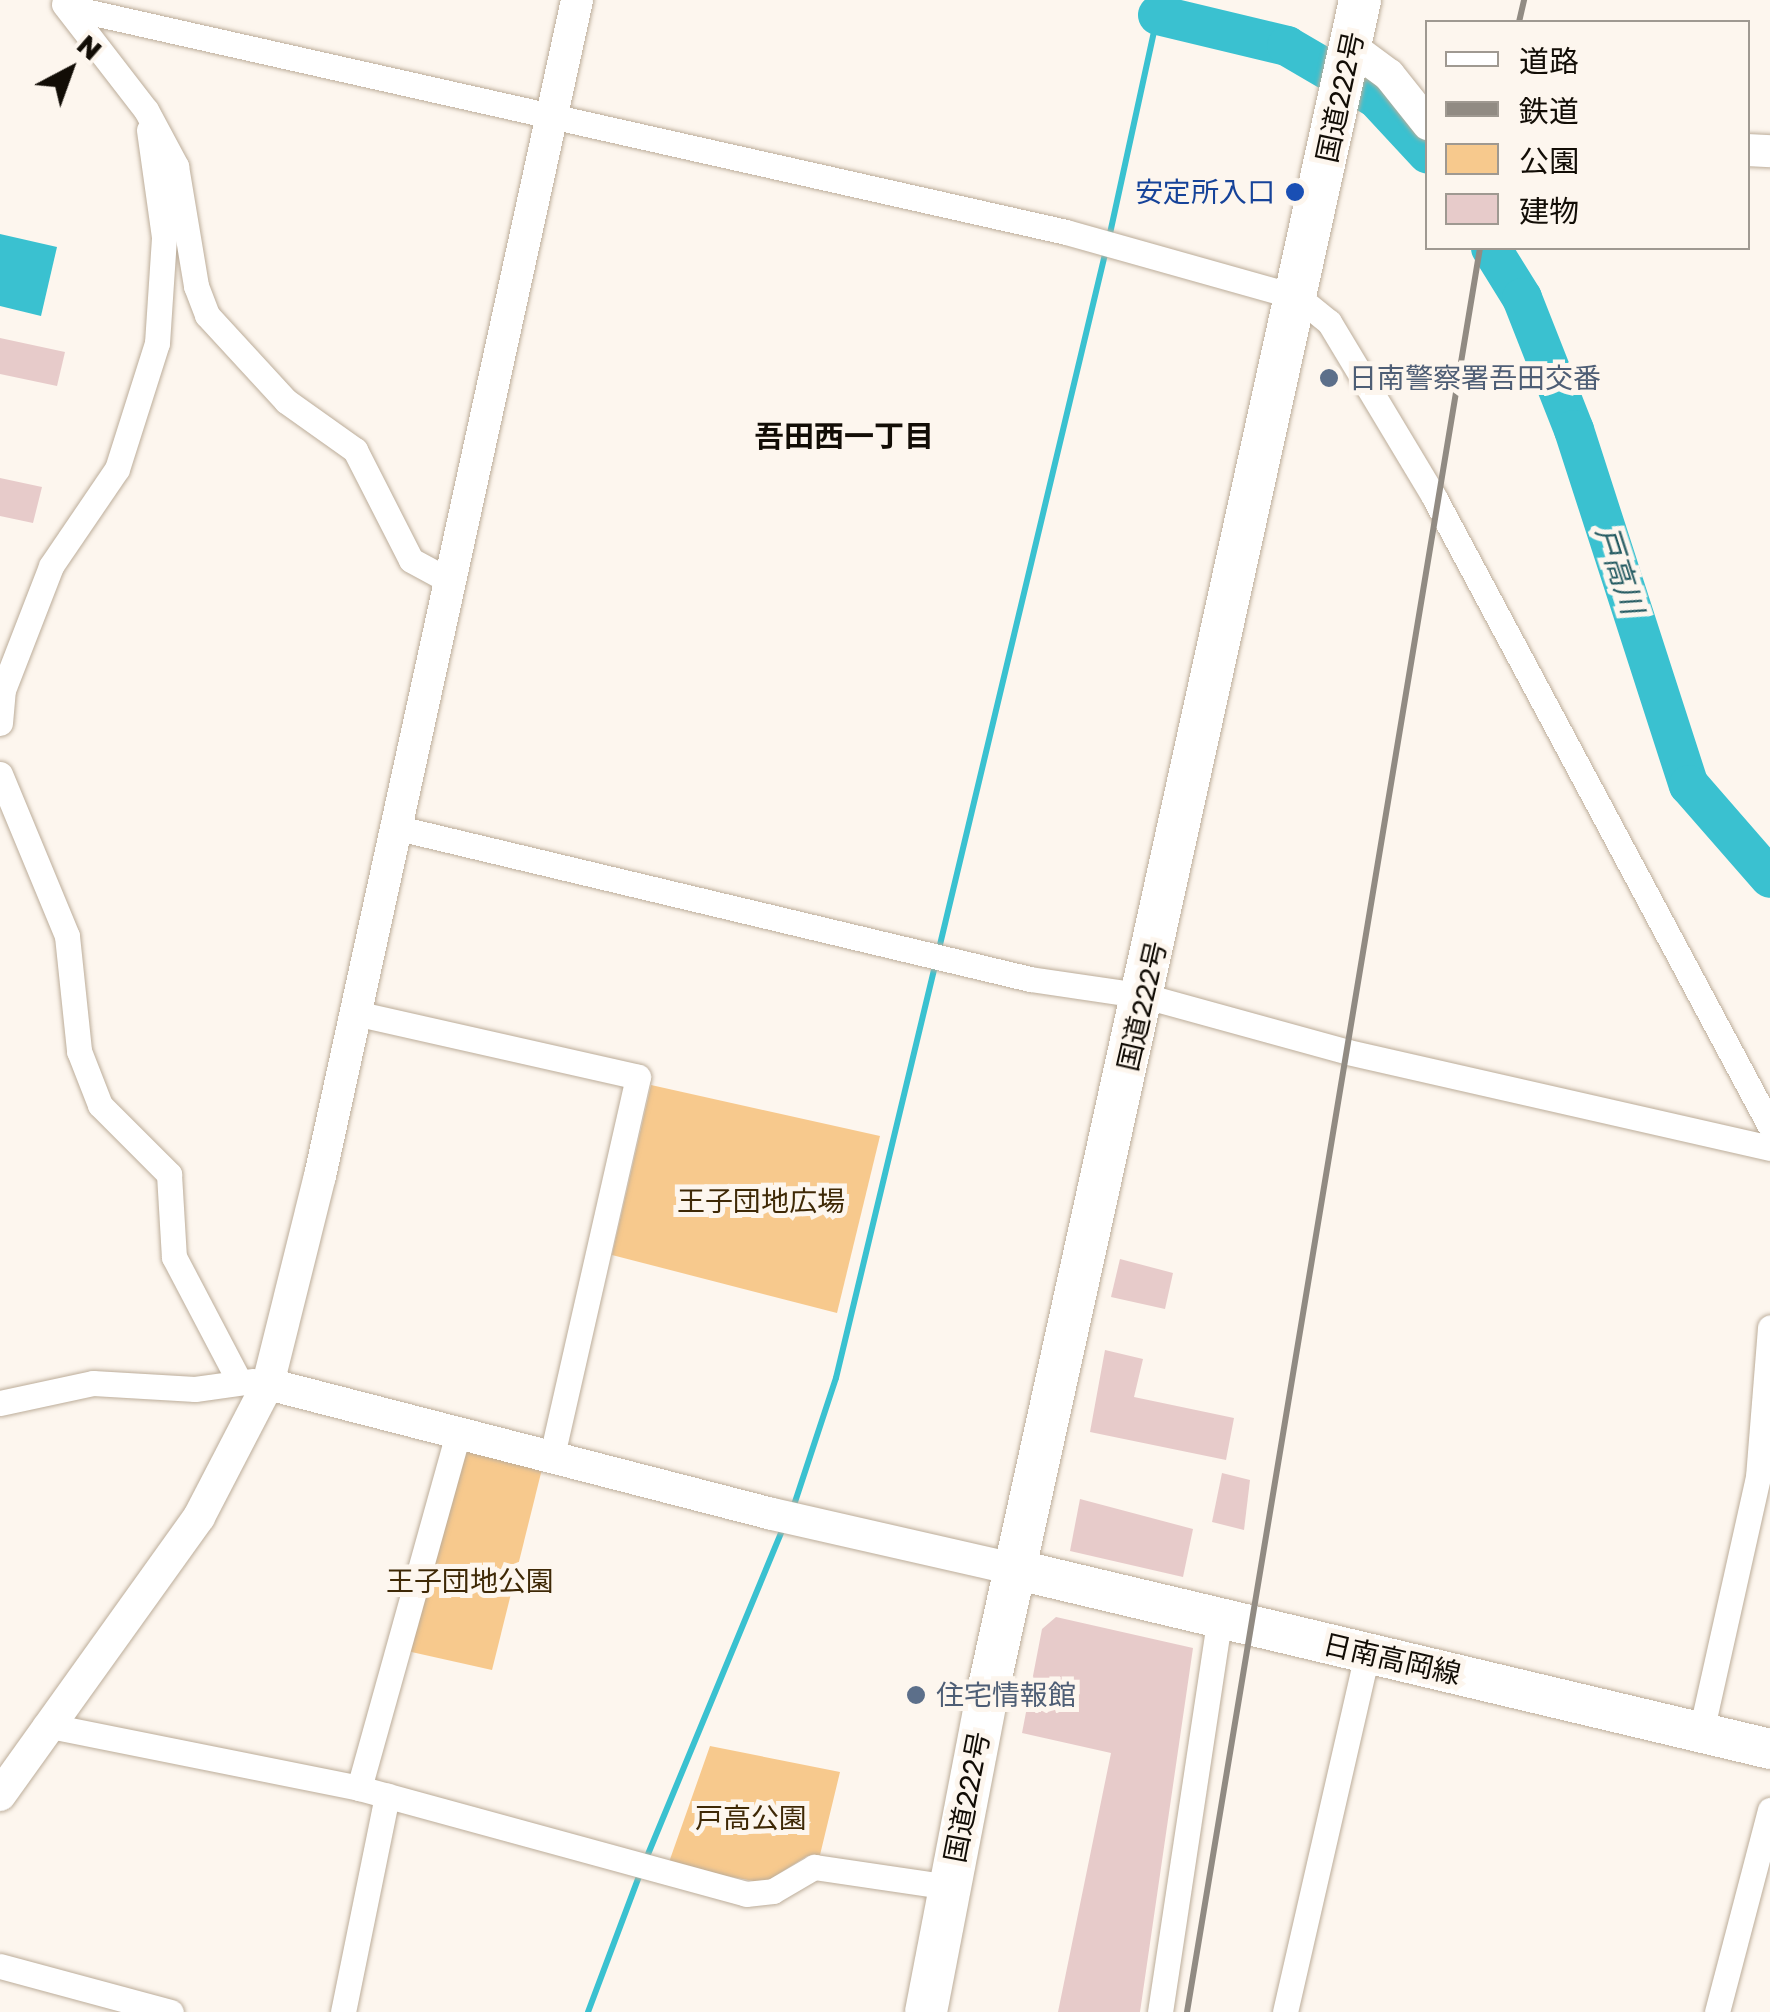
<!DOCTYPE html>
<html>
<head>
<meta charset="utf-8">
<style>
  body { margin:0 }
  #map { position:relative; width:1770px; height:2012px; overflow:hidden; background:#fdf6ee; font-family:"Golos Text","Noto Sans JP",sans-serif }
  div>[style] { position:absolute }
  .green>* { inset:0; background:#f7c98d }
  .water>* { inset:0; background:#3ac1d0 }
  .stream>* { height:6px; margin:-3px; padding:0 3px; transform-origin:3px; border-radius:3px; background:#3ac1d0 }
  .river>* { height:40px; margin:-20px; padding:0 20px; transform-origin:20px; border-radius:20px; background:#3ac1d0 }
  .building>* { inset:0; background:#e7cbca }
  .roads { filter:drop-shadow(0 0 2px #bcad9a) drop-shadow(0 0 2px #bcad9a) }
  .minor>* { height:25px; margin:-12.5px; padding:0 12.5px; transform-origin:12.5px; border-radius:12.5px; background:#fff }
  .tertiary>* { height:32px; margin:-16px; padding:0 16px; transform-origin:16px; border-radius:16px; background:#fff }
  .primary>* { height:40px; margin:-20px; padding:0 20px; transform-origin:20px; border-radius:20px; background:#fff }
  .trunk>* { height:42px; margin:-21px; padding:0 21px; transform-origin:21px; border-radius:21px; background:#fff }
  .rail>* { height:6px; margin:-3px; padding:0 3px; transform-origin:3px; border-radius:3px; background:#918b83 }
  .dots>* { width:28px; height:28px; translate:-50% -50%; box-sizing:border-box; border:5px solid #fdf6ee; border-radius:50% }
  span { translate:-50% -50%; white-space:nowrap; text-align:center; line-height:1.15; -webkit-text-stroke:10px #fdf6ee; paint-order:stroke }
  .street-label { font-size:28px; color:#120d06 }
  .transit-label { font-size:28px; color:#164399 }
  .right { translate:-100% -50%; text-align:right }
  .service-label { font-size:28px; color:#4e5e75 }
  .left { translate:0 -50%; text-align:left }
  .park-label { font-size:28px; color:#3f2906 }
  .neighbourhood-label { font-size:30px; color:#120d06; font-weight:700 }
  .water-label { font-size:30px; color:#255b62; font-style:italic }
  .legend { position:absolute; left:1425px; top:20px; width:325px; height:230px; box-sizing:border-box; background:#fdf6ee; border:2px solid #9f9991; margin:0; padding:12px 18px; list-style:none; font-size:30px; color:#120d06 }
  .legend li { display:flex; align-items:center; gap:20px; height:50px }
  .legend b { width:50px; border:2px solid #9f9991 }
  .north { position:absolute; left:20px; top:20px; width:100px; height:100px; -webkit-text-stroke:8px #fdf6ee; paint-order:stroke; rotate:41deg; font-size:28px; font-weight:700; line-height:40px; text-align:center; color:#120d06 }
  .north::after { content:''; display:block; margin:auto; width:35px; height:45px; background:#120d06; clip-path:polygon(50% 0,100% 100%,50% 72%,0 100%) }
</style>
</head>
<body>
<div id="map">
  <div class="green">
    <div style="clip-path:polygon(651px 1085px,880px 1136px,837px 1313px,612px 1255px)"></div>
    <div style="clip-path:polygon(460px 1446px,543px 1465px,492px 1670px,407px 1651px)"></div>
    <div style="clip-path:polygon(710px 1746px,840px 1772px,820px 1855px,807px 1856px,764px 1883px,668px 1865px)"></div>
  </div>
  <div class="water">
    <div style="clip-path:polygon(0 234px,57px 247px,41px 316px,0 306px)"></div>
  </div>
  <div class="stream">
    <div style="left:1109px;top:238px;width:244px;rotate:-77.7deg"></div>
    <div style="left:938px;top:953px;width:723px;rotate:-76.56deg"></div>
    <div style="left:793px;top:1508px;width:137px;rotate:-71.7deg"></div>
    <div style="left:836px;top:1378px;width:425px;rotate:-76.5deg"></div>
    <div style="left:646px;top:1859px;width:357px;rotate:-67.5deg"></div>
    <div style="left:588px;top:2012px;width:151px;rotate:-69.4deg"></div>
  </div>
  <div class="river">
    <div style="left:1158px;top:15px;width:133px;rotate:13.5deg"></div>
    <div style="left:1287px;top:46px;width:103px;rotate:30.3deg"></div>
    <div style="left:1376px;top:98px;width:76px;rotate:47.1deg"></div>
    <div style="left:1491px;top:248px;width:59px;rotate:58.2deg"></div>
    <div style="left:1522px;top:298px;width:142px;rotate:68.5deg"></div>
    <div style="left:1574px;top:430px;width:373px;rotate:72.1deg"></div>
    <div style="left:1689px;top:785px;width:123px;rotate:48.9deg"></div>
  </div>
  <div class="building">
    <div style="clip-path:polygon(0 338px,65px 352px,57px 386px,0 374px)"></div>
    <div style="clip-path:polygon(0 478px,42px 487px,33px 523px,0 516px)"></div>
    <div style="clip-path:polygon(1120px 1259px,1173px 1273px,1165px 1309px,1111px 1297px)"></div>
    <div style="clip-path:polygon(1105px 1350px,1143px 1359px,1134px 1397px,1234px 1418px,1226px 1460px,1090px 1432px)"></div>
    <div style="clip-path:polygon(1222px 1473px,1250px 1480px,1244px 1530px,1212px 1522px)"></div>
    <div style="clip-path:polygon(1080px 1499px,1193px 1529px,1183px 1577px,1070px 1551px)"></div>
    <div style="clip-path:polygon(1056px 1617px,1193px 1648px,1140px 2012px,1058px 2012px,1111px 1753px,1022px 1733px,1042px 1629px)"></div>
  </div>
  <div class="roads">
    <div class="minor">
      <div style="left:64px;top:4px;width:134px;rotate:52.3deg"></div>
      <div style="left:146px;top:110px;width:64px;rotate:61.8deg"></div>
      <div style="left:176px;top:166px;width:122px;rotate:80.5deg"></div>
      <div style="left:196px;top:286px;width:31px;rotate:69deg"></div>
      <div style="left:207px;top:315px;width:117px;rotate:47.4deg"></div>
      <div style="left:286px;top:401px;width:85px;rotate:35.4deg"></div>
      <div style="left:355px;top:450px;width:123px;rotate:63deg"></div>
      <div style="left:411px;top:560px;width:42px;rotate:28.4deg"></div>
      <div style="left:67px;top:7px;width:1024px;rotate:12.69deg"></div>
      <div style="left:1066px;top:232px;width:241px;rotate:15.7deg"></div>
      <div style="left:1298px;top:297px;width:40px;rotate:39deg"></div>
      <div style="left:1329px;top:322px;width:204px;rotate:59deg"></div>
      <div style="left:1434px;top:497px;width:713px;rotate:61.89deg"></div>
      <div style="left:0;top:723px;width:33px;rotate:-85deg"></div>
      <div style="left:3px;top:690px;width:133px;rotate:-68.8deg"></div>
      <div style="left:51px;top:566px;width:117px;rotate:-55.8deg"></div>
      <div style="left:117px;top:469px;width:132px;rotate:-72.4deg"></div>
      <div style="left:157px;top:343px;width:106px;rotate:-86.2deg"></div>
      <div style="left:164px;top:237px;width:108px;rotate:-98deg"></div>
      <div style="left:0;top:774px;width:175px;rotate:67.5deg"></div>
      <div style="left:67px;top:936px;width:116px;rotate:84deg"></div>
      <div style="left:79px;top:1051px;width:58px;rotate:68.7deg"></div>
      <div style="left:100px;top:1105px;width:98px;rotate:45deg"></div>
      <div style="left:169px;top:1174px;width:83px;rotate:86.6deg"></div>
      <div style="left:174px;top:1257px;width:138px;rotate:62.3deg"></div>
      <div style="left:394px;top:827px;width:654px;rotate:13.44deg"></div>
      <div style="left:1030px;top:979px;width:116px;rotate:8.4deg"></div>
      <div style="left:1145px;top:996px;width:211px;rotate:15.4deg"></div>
      <div style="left:1348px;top:1052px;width:433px;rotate:12.8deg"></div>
      <div style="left:355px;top:1013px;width:290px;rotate:12.7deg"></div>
      <div style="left:638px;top:1077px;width:390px;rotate:102.8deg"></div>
      <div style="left:0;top:1403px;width:95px;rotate:-12.1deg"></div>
      <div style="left:93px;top:1383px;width:102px;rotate:3.4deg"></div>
      <div style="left:195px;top:1389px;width:59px;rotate:-7.9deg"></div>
      <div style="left:45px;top:1725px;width:320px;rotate:11.3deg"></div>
      <div style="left:359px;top:1788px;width:401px;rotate:15.3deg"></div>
      <div style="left:746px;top:1894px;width:27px;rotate:-6deg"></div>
      <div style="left:773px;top:1891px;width:48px;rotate:-30.3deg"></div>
      <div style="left:814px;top:1867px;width:136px;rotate:8.4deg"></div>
      <div style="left:1701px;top:1732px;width:261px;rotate:-77.4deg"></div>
      <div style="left:1758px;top:1477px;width:150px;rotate:-85.4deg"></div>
      <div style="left:359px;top:1788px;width:368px;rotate:-74.4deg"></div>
      <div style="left:0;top:1966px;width:177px;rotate:15.1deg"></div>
      <div style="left:343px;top:2012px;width:221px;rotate:-78.5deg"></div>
      <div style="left:1160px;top:2012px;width:394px;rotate:-81.4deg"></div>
      <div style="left:1285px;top:2012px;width:368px;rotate:-77.1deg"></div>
      <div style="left:1717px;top:2012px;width:209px;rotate:-75.3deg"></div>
    </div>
    <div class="tertiary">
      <div style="left:1351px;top:47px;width:47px;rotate:36.4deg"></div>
      <div style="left:1389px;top:75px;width:63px;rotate:51.5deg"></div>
      <div style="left:1748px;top:150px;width:22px;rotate:3deg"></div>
      <div style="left:268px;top:1384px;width:520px;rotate:14.46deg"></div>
      <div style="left:772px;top:1514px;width:248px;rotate:12.8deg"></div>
      <div style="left:0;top:1795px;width:342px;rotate:-54.4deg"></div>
      <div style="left:199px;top:1517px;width:150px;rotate:-62.6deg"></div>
      <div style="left:268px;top:1384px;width:214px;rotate:-76deg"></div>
      <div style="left:320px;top:1176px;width:1204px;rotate:-77.67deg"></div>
    </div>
    <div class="primary">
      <div style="left:1014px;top:1569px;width:777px;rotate:13.39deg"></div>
    </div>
    <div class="trunk">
      <div style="left:926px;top:2012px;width:327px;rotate:-79.1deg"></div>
      <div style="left:988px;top:1691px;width:1731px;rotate:-77.59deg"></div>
    </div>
  </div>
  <div class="rail">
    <div style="left:1519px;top:22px;width:23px;rotate:-77deg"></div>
    <div style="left:1187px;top:2012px;width:1788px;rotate:-80.57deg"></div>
  </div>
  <div class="dots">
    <div style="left:1295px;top:192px;background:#1a4fb4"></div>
    <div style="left:1329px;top:378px;background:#5c6f8a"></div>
    <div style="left:916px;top:1695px;background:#5c6f8a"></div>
  </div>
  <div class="street-label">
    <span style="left:1340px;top:97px;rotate:-78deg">国道222号</span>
    <span style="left:1142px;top:1006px;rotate:-77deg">国道222号</span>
    <span style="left:1392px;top:1659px;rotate:13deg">日南高岡線</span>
    <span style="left:967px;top:1797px;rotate:-79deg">国道222号</span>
  </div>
  <div class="transit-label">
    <span class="right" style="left:1275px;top:192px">安定所入口</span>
  </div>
  <div class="service-label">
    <span class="left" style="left:1349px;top:378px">日南警察署吾田交番</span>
    <span class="left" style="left:936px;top:1695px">住宅情報館</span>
  </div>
  <div class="park-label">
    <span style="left:761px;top:1201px">王子団地広場</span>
    <span style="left:470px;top:1581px">王子団地公園</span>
    <span style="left:751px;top:1818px">戸高公園</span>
  </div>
  <div class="neighbourhood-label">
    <span style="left:844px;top:436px">吾田西一丁目</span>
  </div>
  <div class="water-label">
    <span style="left:1620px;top:570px;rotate:72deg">戸高川</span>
  </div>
  <ul class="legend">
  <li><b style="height:12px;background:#fff"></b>道路</li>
  <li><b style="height:12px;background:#918b83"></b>鉄道</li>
  <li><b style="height:28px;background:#f7c98d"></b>公園</li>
  <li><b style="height:28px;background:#e7cbca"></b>建物</li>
  </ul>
  <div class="north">N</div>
</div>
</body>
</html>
